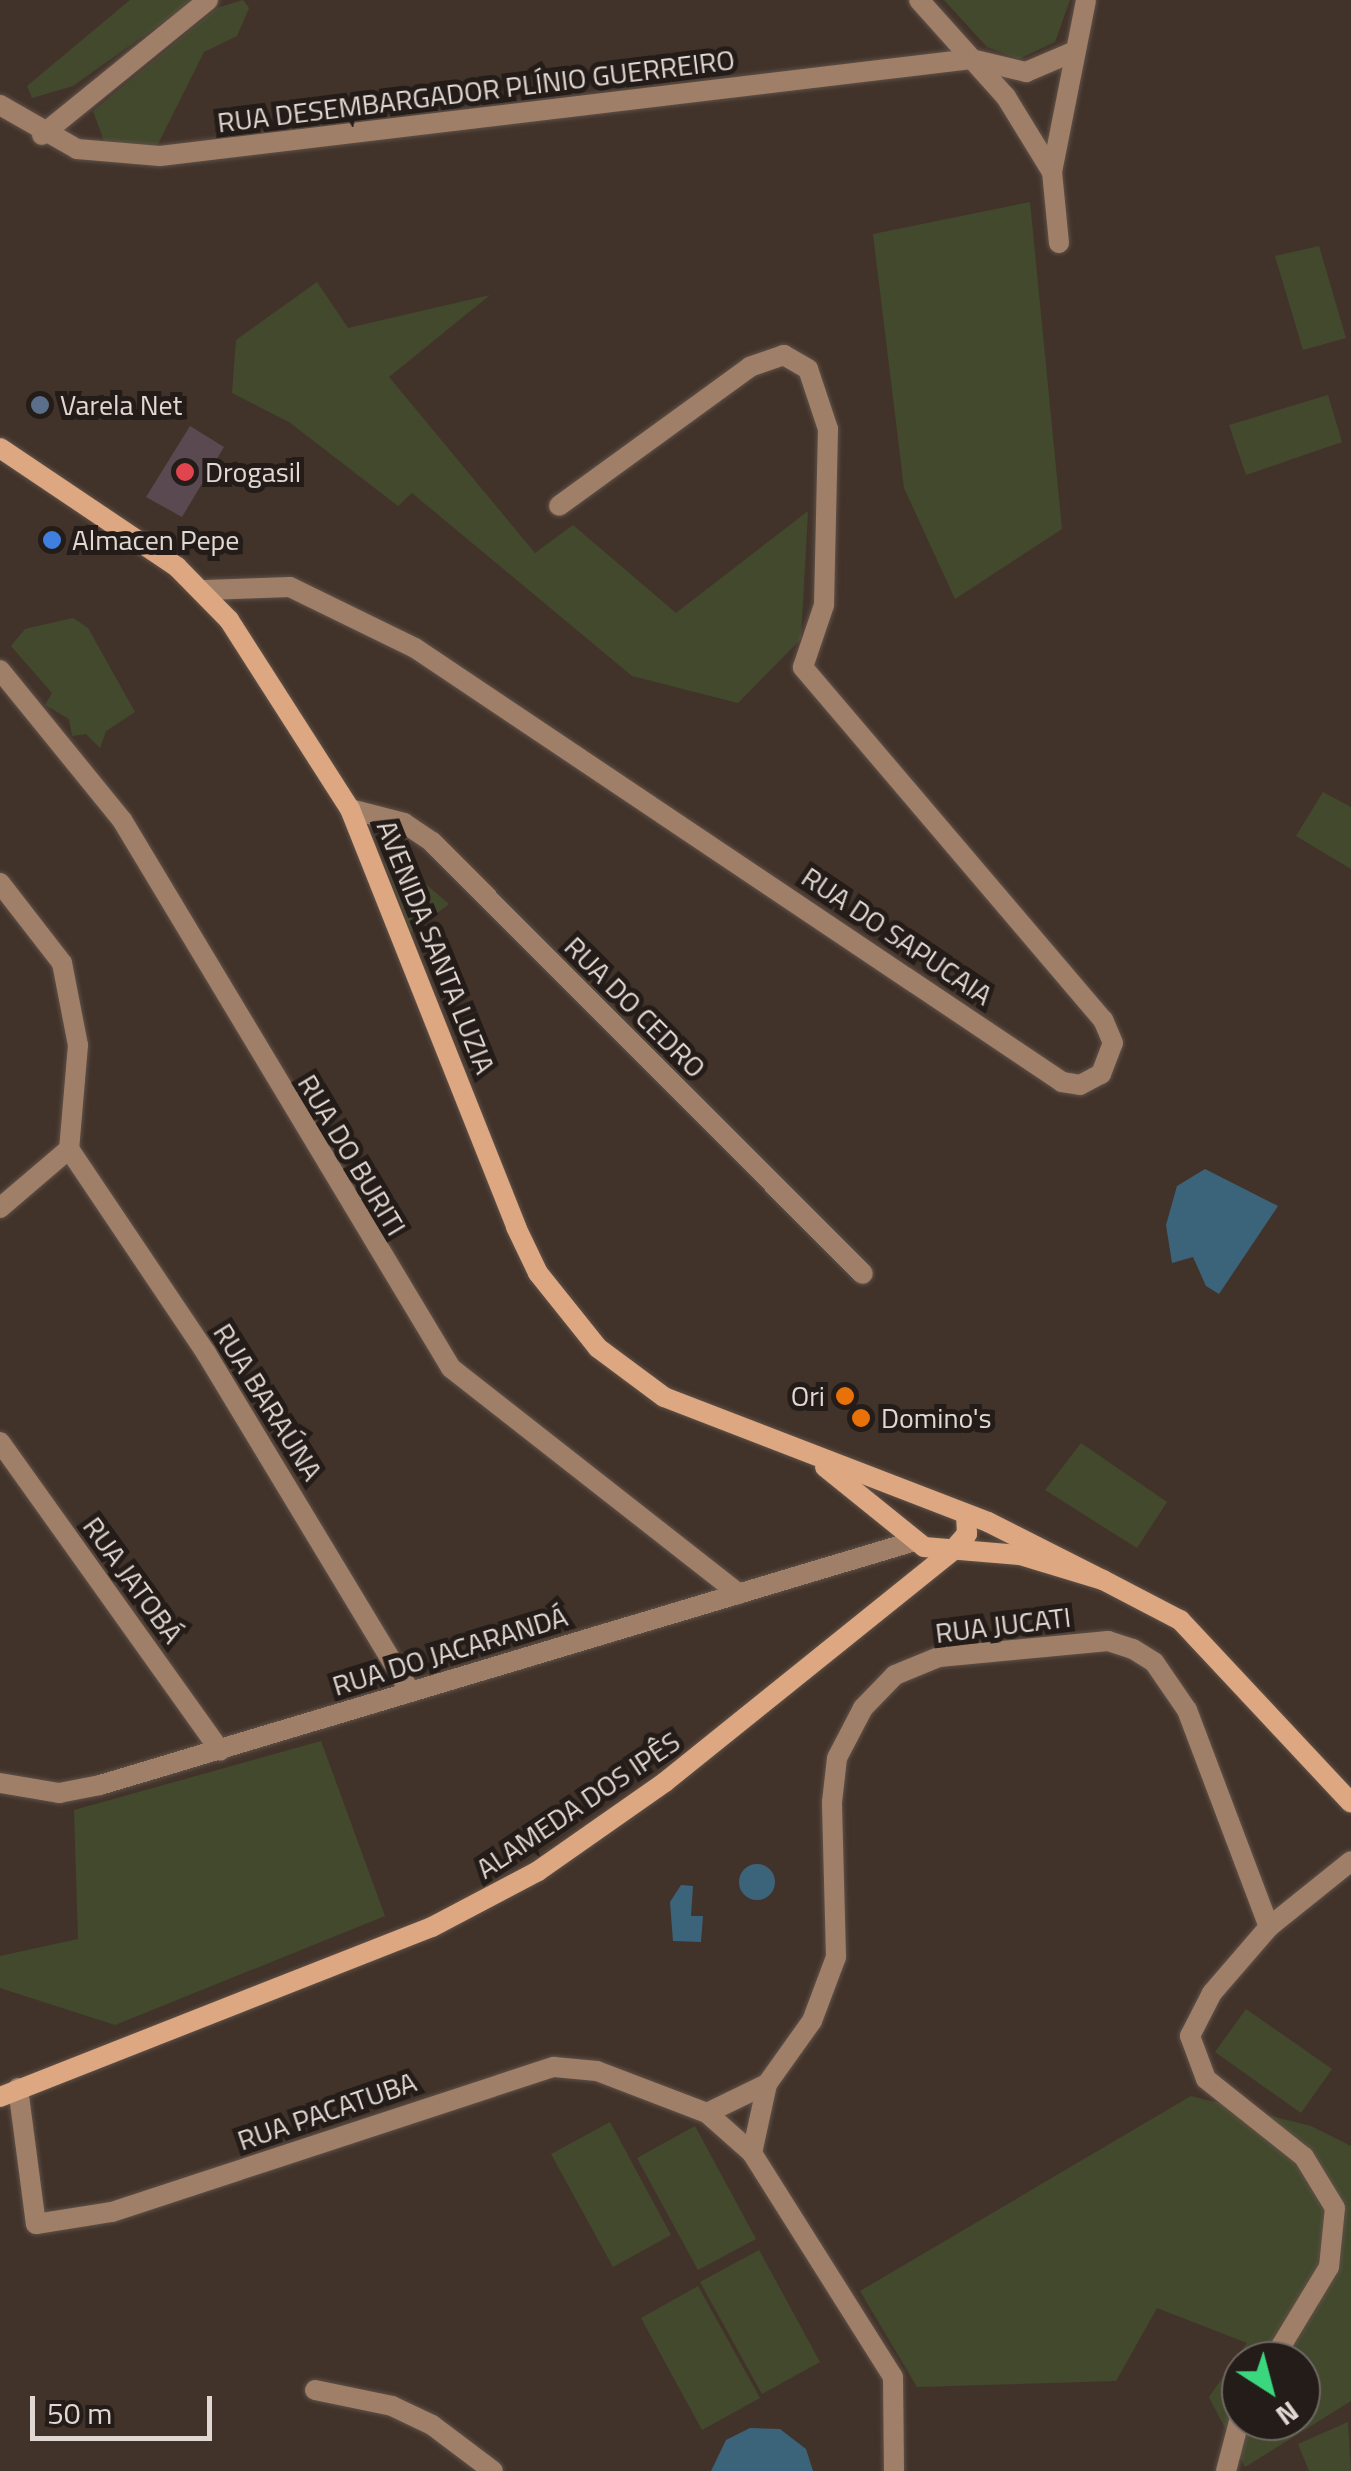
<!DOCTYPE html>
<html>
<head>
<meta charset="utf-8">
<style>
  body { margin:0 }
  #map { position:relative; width:1351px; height:2471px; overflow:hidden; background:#42332a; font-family:"Titillium Web",sans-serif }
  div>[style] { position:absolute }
  .green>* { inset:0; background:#43492d }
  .water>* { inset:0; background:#3b647b }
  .round { border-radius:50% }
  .building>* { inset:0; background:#5a4951 }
  .roads { filter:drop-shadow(0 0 2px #5f5148) drop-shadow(0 0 2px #5f5148) }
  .street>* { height:20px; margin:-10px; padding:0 10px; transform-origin:10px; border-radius:10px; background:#a07f68 }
  .secondary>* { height:20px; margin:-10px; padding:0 10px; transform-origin:10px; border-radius:10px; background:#dca781 }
  .dots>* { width:28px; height:28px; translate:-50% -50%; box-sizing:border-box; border:5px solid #231c18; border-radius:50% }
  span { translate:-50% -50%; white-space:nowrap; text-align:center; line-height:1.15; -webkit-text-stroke:10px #231c18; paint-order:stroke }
  .street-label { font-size:28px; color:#e2d8d3 }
  .poi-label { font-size:28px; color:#e2d8d3 }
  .left { translate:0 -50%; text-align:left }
  .right { translate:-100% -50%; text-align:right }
  .north { position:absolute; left:1221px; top:2341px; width:100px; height:100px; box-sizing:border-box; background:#231c18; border:2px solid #6f6763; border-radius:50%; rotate:144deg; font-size:28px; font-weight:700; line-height:40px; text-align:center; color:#e2d8d3 }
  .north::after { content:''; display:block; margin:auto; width:35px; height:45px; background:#3bd77e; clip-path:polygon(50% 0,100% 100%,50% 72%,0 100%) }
  .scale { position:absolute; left:30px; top:2396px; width:182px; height:45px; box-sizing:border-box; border:5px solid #e2d8d3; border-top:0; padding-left:12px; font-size:30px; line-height:35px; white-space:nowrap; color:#e2d8d3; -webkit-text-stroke:8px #231c18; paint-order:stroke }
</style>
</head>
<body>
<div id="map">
  <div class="green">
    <div style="clip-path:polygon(130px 0,194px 0,73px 86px,32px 98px,27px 86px)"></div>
    <div style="clip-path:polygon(243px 0,249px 8px,237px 36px,204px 52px,156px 148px,104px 141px,93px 111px,217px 8px)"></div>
    <div style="clip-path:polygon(944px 0,1070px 0,1055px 42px,1019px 59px,987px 47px)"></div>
    <div style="clip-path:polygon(1030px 202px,1062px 529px,955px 599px,904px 488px,873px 234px)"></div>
    <div style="clip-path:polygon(1319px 246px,1346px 338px,1303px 350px,1275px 256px)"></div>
    <div style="clip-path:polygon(317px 282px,348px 328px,490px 295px,389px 377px,535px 553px,573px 525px,676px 613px,808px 511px,801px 639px,738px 703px,632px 676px,412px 493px,398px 506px,289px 422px,232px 393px,236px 340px)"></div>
    <div style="clip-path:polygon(1328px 395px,1342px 442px,1246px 475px,1229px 425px)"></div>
    <div style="clip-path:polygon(73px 618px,88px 628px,135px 712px,106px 731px,100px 748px,86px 734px,72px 736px,69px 719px,45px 705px,52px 693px,11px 646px,25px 629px)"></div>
    <div style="clip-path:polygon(1323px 792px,1351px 807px,1351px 869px,1296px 836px)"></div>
    <div style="clip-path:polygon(390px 853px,449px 904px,411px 933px,385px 864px)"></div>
    <div style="clip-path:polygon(1081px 1443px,1167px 1502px,1137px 1548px,1045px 1490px)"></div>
    <div style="clip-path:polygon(321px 1741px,385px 1916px,115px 2025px,0 1988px,0 1956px,78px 1939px,74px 1810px)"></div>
    <div style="clip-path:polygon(1246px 2009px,1332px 2069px,1301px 2113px,1215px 2052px)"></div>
    <div style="clip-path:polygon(evenodd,1191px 2096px,1311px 2126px,1351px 2146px,1351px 2401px,1245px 2467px,1209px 2397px,1247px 2343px,1157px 2308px,1116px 2381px,917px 2387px,860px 2291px,1191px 2096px,1241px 2361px,1301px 2361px,1301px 2421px,1241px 2421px,1241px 2361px)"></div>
    <div style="clip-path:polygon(610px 2122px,671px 2235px,613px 2267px,551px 2154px)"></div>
    <div style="clip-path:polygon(695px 2126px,756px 2239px,698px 2270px,637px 2158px)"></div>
    <div style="clip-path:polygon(759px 2250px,820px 2362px,762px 2394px,700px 2282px)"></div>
    <div style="clip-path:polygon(698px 2286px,760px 2398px,702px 2430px,641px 2318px)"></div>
    <div style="clip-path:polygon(1348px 2422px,1351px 2471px,1309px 2471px,1298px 2444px)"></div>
  </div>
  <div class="water">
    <div style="clip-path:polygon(1205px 1169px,1278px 1206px,1219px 1294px,1206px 1286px,1193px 1257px,1172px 1263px,1166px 1225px,1177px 1186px)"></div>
    <div class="round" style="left:739px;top:1864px;width:36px;height:36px"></div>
    <div style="clip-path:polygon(681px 1885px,693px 1886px,691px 1916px,703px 1916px,701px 1942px,673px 1941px,670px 1902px)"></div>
    <div style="clip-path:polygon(750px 2428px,780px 2429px,806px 2449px,813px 2471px,711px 2471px,726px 2440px)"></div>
  </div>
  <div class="building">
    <div style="clip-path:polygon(190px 426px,224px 447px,182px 517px,146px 497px)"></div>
  </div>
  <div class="roads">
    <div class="street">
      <div style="left:919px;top:0;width:130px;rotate:48.1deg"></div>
      <div style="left:1006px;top:97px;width:88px;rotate:58.5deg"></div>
      <div style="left:0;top:105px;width:89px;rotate:29.7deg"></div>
      <div style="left:77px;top:149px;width:83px;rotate:4.8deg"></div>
      <div style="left:160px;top:156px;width:817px;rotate:-6.82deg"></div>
      <div style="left:971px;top:59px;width:57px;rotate:13.3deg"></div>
      <div style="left:1026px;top:72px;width:51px;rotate:-23.1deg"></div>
      <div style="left:42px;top:135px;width:214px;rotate:-39.1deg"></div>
      <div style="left:1059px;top:243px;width:71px;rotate:-95.6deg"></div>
      <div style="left:1052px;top:172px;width:175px;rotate:-78.8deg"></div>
      <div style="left:206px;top:590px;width:84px;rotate:-2deg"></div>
      <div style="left:290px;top:587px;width:139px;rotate:26deg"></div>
      <div style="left:415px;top:648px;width:779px;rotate:33.85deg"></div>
      <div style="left:1062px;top:1082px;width:18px;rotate:9deg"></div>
      <div style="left:1080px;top:1085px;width:24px;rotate:-28deg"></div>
      <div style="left:1101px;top:1074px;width:33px;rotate:-69deg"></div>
      <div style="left:1113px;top:1043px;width:25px;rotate:-113deg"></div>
      <div style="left:1103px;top:1020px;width:463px;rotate:-130.4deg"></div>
      <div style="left:803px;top:667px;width:65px;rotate:-71.3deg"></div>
      <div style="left:824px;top:605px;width:176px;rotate:-88.7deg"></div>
      <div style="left:828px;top:429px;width:63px;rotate:-108.4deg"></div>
      <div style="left:808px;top:369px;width:28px;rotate:-150deg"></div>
      <div style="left:784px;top:355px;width:36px;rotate:161deg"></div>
      <div style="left:750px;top:367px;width:236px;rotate:144deg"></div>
      <div style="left:0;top:670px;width:193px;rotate:50.9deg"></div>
      <div style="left:122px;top:820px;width:639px;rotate:59.02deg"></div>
      <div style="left:451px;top:1368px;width:366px;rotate:38.1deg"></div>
      <div style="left:350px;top:809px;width:56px;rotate:14.5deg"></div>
      <div style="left:404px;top:823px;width:34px;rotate:34deg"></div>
      <div style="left:432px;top:842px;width:610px;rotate:45.07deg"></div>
      <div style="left:0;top:883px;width:101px;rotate:52.2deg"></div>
      <div style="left:62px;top:963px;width:84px;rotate:79deg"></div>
      <div style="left:78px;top:1045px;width:104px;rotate:94.9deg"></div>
      <div style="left:69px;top:1149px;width:91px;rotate:139.5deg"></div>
      <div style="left:69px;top:1149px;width:246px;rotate:56.1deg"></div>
      <div style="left:206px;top:1353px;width:393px;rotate:58.9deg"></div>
      <div style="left:0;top:1442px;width:379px;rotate:54.5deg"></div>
      <div style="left:0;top:1783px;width:60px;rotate:9.6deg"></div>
      <div style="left:59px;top:1793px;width:42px;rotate:-11deg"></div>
      <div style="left:100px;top:1785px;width:851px;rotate:-16.67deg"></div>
      <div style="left:18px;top:2088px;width:137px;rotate:82.5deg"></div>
      <div style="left:36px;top:2224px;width:77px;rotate:-9deg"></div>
      <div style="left:112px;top:2212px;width:465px;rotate:-18.2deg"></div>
      <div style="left:554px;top:2067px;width:43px;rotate:5.3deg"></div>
      <div style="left:597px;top:2071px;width:118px;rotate:20.9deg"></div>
      <div style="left:707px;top:2113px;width:60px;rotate:41.6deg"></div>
      <div style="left:707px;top:2113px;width:67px;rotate:-25.8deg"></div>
      <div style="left:1272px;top:2361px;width:110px;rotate:-58.8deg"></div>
      <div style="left:1329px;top:2267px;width:59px;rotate:-84.2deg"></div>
      <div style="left:1335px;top:2208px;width:60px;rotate:-121.3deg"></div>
      <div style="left:1304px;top:2157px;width:125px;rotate:-141.5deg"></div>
      <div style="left:1206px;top:2079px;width:46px;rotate:-110.4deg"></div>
      <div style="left:1190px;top:2036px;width:48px;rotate:-62.9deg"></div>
      <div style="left:1212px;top:1993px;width:87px;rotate:-49.2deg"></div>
      <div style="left:1269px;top:1927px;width:105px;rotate:-38.8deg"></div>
      <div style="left:315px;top:2390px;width:79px;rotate:11.7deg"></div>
      <div style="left:392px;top:2406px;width:44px;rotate:25.4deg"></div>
      <div style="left:432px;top:2425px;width:76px;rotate:37deg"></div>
      <div style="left:894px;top:2471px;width:94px;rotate:-90.6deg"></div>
      <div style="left:893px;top:2377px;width:265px;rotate:-122.2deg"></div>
      <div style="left:752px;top:2153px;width:71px;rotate:-77.7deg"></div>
      <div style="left:767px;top:2084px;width:77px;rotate:-54.5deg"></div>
      <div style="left:812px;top:2021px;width:68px;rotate:-69.4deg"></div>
      <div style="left:836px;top:1957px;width:155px;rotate:-91.5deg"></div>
      <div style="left:832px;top:1802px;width:44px;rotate:-83.5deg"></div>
      <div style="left:837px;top:1758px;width:56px;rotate:-62.5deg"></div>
      <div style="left:863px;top:1708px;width:46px;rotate:-45.9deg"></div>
      <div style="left:895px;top:1675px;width:48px;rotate:-22.2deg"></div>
      <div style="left:939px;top:1657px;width:170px;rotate:-5.4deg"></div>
      <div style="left:1108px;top:1641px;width:26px;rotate:18deg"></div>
      <div style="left:1133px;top:1649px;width:25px;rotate:32deg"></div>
      <div style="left:1154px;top:1662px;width:58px;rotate:55.5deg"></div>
      <div style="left:1187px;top:1710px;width:232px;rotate:69.3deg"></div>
      <div style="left:1226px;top:2471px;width:59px;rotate:-75.3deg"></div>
    </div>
    <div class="secondary">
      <div style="left:0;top:448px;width:213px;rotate:33.9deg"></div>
      <div style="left:177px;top:567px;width:74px;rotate:45.5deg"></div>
      <div style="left:229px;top:620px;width:224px;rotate:57.4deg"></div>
      <div style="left:350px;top:809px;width:450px;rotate:68.3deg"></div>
      <div style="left:516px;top:1227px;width:51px;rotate:64.4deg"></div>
      <div style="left:538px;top:1273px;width:96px;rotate:51.3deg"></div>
      <div style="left:598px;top:1348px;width:82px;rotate:36.6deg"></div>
      <div style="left:664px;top:1397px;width:347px;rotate:21.1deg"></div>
      <div style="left:988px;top:1522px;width:129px;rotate:26.8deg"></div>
      <div style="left:825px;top:1467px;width:127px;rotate:38.9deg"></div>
      <div style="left:924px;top:1547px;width:96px;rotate:4.8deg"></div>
      <div style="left:1020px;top:1555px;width:87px;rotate:16.8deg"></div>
      <div style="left:1103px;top:1580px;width:87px;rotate:27.5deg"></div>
      <div style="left:1180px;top:1620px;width:250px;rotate:46.9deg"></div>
      <div style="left:0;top:2097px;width:464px;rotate:-21.5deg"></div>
      <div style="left:432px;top:1927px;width:120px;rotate:-27.8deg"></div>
      <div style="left:538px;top:1871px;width:155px;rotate:-35deg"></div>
      <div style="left:665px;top:1782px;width:368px;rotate:-38.8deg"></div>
      <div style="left:952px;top:1551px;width:23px;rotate:-49deg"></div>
      <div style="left:967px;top:1534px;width:20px;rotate:-93deg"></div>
    </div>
  </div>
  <div class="dots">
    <div style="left:40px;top:405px;background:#5c6f8a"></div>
    <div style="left:185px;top:472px;background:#e0444e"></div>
    <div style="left:52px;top:540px;background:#3f7fe0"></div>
    <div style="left:845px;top:1396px;background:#e8710a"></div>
    <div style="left:861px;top:1418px;background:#e8710a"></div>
  </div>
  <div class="street-label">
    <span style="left:476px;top:91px;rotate:-7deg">RUA DESEMBARGADOR PLÍNIO GUERREIRO</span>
    <span style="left:897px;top:936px;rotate:34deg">RUA DO SAPUCAIA</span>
    <span style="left:436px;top:947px;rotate:68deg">AVENIDA SANTA LUZIA</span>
    <span style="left:635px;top:1007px;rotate:45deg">RUA DO CEDRO</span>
    <span style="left:352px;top:1155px;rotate:59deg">RUA DO BURITI</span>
    <span style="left:268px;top:1402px;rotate:58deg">RUA BARAÚNA</span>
    <span style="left:133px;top:1580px;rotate:54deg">RUA JATOBÁ</span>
    <span style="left:1003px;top:1625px;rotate:-7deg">RUA JUCATI</span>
    <span style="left:450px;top:1651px;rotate:-17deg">RUA DO JACARANDÁ</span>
    <span style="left:578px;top:1805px;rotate:-34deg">ALAMEDA DOS IPÊS</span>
    <span style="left:327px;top:2111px;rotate:-19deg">RUA PACATUBA</span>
  </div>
  <div class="poi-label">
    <span class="left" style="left:60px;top:405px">Varela Net</span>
    <span class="left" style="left:205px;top:472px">Drogasil</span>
    <span class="left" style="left:72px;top:540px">Almacen Pepe</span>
    <span class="right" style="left:825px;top:1396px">Ori</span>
    <span class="left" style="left:881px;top:1418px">Domino's</span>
  </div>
  <div class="north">N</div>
  <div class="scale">50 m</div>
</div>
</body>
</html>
